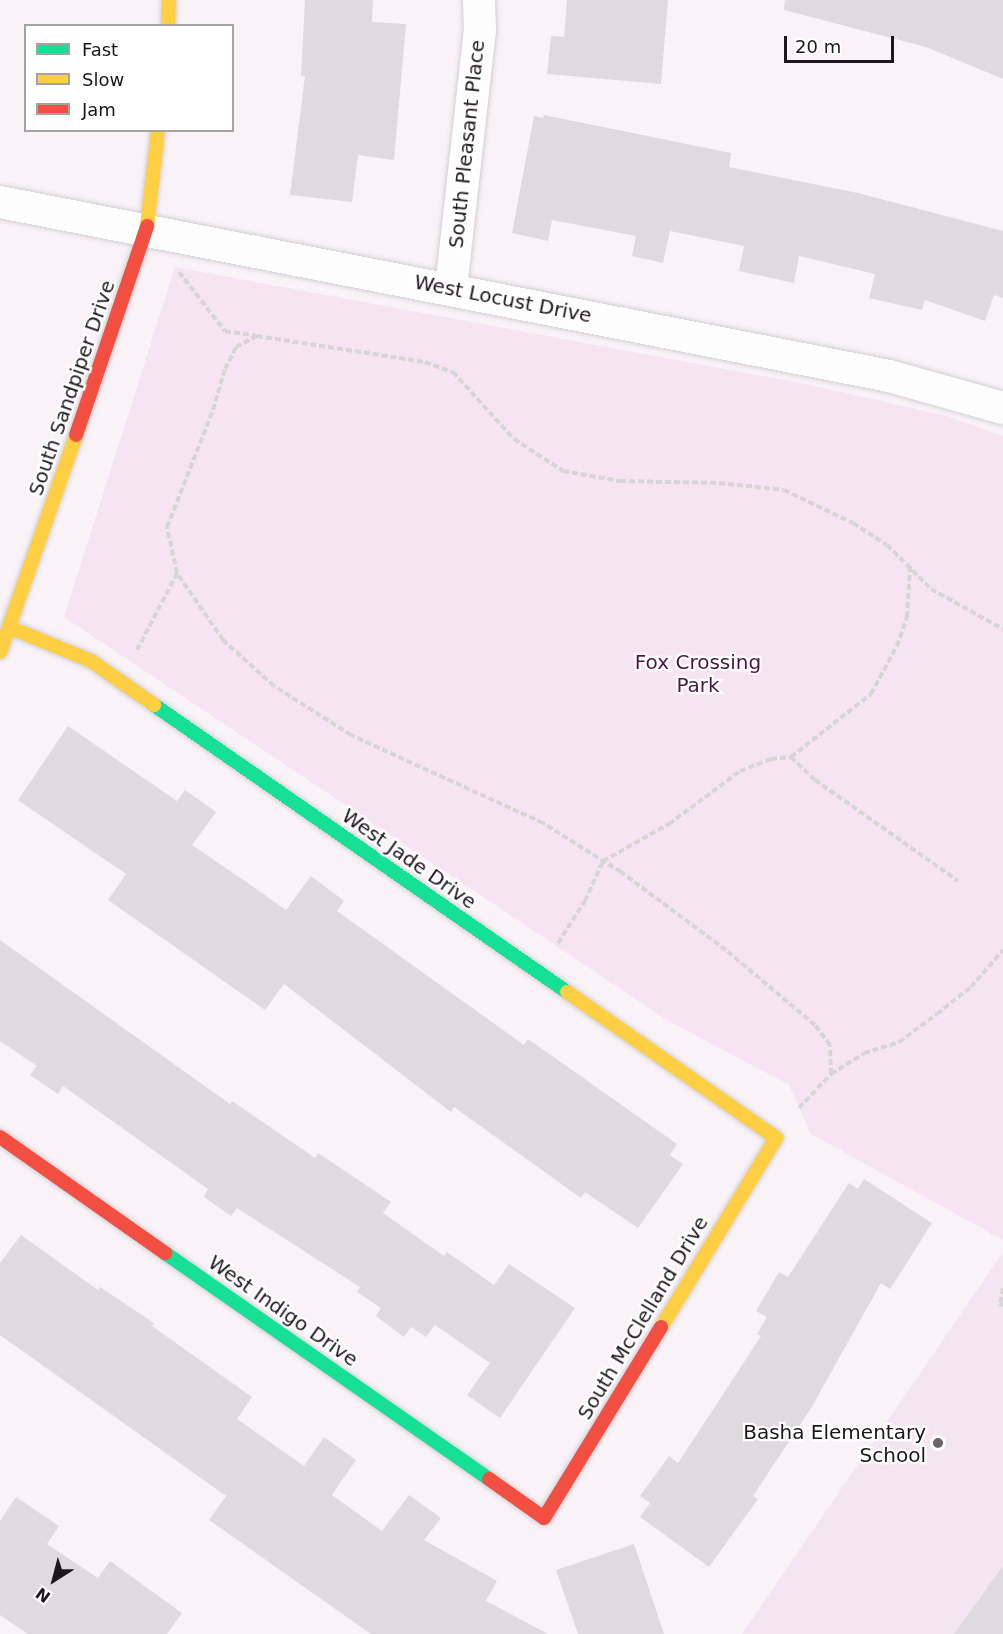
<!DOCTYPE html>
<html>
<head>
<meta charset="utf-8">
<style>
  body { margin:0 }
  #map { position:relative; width:1003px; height:1634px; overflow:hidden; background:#f9f3f8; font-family:"DejaVu Sans",sans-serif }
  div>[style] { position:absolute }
  .built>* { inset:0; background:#f3e6f1 }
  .green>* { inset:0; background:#f6e4f3 }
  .building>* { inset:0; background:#dfdade }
  .path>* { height:4px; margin-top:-2px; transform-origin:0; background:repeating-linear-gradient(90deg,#d8d5d7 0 6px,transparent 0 9px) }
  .roads { filter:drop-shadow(0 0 2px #d3cfd3) drop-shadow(0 0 2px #d3cfd3) }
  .street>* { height:32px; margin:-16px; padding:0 16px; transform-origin:16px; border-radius:16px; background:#fefdfe }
  .fast>* { height:14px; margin:-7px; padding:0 7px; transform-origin:7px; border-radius:7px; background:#16e098 }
  .slow>* { height:14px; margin:-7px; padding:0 7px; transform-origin:7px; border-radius:7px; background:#ffcf43 }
  .jam>* { height:14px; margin:-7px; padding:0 7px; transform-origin:7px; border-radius:7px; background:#f24e42 }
  .dots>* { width:16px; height:16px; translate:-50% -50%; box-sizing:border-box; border:3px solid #fff; border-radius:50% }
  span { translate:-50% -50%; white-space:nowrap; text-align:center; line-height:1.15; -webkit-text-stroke:4.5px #fff; paint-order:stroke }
  .street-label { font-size:20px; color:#1b171a }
  .park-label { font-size:20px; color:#491845 }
  .poi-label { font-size:20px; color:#1b171a }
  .right { translate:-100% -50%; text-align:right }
  .legend { position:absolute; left:24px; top:24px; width:210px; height:108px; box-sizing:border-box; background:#fff; border:2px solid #a4a2a3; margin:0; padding:8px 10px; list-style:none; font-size:18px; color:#1b171a }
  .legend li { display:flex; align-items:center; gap:12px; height:30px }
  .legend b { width:30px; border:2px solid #a4a2a3 }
  .north { position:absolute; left:24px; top:1550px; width:60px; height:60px; -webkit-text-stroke:4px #fff; paint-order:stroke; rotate:216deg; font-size:16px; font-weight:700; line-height:24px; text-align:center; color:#1b171a }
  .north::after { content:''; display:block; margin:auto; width:21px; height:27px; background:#1b171a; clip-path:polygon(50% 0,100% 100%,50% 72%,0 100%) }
  .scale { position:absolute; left:784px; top:36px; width:110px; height:27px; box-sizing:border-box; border:3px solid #1b171a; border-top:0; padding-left:8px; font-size:18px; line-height:21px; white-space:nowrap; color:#1b171a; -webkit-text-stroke:4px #fff; paint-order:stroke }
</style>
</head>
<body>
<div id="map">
  <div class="built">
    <div style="clip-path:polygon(1003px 1252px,1003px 1634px,742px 1634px)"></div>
  </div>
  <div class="green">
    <div style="clip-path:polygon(175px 267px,801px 383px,947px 416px,1003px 436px,1003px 1240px,811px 1134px,789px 1085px,667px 1020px,64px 617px)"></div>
  </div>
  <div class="building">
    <div style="clip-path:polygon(305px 0,373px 0,372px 22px,406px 24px,394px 160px,358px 155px,352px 202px,290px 195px,305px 76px,301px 76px)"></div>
    <div style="clip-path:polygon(567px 0,668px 0,661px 84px,547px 74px,551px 36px,564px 37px)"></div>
    <div style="clip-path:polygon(785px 0,1003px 0,1003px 79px,926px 47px,784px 10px)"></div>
    <div style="clip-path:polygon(544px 115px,731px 153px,729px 167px,858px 193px,1003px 231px,1003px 298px,994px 295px,985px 321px,925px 300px,922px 310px,869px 298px,875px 274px,799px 256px,794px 283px,739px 271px,744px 246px,670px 231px,663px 263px,632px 256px,636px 236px,552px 220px,548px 241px,512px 233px,534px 116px,543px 118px)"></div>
    <div style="clip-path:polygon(68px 726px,177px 801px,185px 790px,216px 812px,192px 845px,252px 886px,286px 910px,311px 876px,344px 901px,337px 911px,524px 1045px,528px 1039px,677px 1144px,670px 1155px,683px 1164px,638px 1228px,585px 1192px,581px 1198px,454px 1107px,451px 1112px,284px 984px,265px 1010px,108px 900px,126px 874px,18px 800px)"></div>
    <div style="clip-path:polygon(0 940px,230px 1104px,232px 1101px,315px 1158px,318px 1153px,391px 1202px,383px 1213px,444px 1256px,447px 1252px,494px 1285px,509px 1264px,575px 1308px,500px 1418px,467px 1395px,490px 1363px,435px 1325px,426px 1337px,411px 1327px,404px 1337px,376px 1316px,381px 1308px,357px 1292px,360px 1287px,237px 1208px,231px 1216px,204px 1197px,208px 1189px,63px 1086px,58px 1094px,30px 1075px,37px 1066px,0 1041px)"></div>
    <div style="clip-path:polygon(864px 1179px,932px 1223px,890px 1289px,881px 1283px,810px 1410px,753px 1496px,758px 1499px,709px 1567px,640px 1517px,650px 1503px,640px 1496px,669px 1456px,678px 1463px,761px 1336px,757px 1334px,767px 1317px,756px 1311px,779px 1272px,788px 1277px,849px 1183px,858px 1189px)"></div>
    <div style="clip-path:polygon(21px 1235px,98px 1290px,100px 1287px,154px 1323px,152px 1326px,252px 1397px,237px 1419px,304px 1466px,324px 1437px,356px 1460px,332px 1495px,382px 1531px,409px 1495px,441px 1518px,424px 1540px,497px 1581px,486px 1601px,548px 1634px,371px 1634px,209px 1520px,226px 1496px,0 1335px,0 1263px)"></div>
    <div style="clip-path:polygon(16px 1497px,59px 1526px,47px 1544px,98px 1578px,110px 1561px,182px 1613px,167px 1634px,28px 1634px,0 1615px,0 1521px)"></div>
    <div style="clip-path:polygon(634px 1544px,664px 1634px,578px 1634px,556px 1570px)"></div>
    <div style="clip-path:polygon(1003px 1566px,1003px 1634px,954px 1634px)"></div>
  </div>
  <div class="path">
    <div style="left:179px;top:272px;width:75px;rotate:52.1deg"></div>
    <div style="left:225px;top:331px;width:31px;rotate:9deg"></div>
    <div style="left:137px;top:650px;width:87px;rotate:-62.5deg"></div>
    <div style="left:791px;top:757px;width:102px;rotate:-38.2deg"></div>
    <div style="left:871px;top:694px;width:55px;rotate:-61.6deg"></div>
    <div style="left:897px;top:646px;width:31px;rotate:-71deg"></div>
    <div style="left:907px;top:617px;width:51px;rotate:-86.6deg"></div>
    <div style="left:558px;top:943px;width:50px;rotate:-57.3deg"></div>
    <div style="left:585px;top:901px;width:44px;rotate:-65.8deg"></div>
    <div style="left:603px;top:861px;width:76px;rotate:-29.3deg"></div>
    <div style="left:669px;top:824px;width:89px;rotate:-36.7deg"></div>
    <div style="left:740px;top:771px;width:33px;rotate:-21deg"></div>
    <div style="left:771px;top:759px;width:20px;rotate:-6deg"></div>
    <div style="left:791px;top:757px;width:33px;rotate:44deg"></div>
    <div style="left:815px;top:780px;width:175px;rotate:35.2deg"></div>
    <div style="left:831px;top:1074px;width:29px;rotate:-92deg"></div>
    <div style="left:830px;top:1045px;width:25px;rotate:-127deg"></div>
    <div style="left:815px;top:1025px;width:116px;rotate:-139.9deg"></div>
    <div style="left:726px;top:950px;width:131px;rotate:-143.4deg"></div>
    <div style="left:621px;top:872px;width:92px;rotate:-147.9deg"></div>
    <div style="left:543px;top:823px;width:211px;rotate:-155.4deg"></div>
    <div style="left:351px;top:735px;width:91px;rotate:-147.5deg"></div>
    <div style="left:274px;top:686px;width:69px;rotate:-138deg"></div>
    <div style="left:223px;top:640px;width:81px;rotate:-124.5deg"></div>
    <div style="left:177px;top:573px;width:47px;rotate:-102.3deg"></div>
    <div style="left:167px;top:527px;width:126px;rotate:-68.5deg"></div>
    <div style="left:213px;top:410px;width:43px;rotate:-73.7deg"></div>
    <div style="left:225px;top:369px;width:25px;rotate:-63deg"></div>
    <div style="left:236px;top:347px;width:24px;rotate:-28deg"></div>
    <div style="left:257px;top:336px;width:170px;rotate:8.8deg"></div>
    <div style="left:425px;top:362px;width:30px;rotate:20deg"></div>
    <div style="left:453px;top:372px;width:91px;rotate:47.7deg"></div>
    <div style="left:514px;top:439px;width:59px;rotate:33.1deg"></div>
    <div style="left:563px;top:471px;width:58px;rotate:10deg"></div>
    <div style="left:620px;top:481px;width:99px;rotate:1.2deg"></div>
    <div style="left:719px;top:483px;width:65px;rotate:6.1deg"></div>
    <div style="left:784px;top:490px;width:76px;rotate:25.6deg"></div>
    <div style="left:853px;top:523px;width:40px;rotate:32.9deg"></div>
    <div style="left:887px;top:545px;width:62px;rotate:45deg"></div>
    <div style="left:931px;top:589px;width:82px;rotate:29.1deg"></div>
    <div style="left:799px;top:1108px;width:47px;rotate:-46.7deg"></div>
    <div style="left:831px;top:1074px;width:39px;rotate:-32deg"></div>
    <div style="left:864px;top:1053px;width:37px;rotate:-17deg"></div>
    <div style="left:899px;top:1042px;width:47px;rotate:-36.4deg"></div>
    <div style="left:937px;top:1014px;width:43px;rotate:-38.5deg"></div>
    <div style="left:971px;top:987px;width:49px;rotate:-49.1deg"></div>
    <div style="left:1003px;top:1288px;width:15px;rotate:101deg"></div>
    <div style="left:1000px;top:1303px;width:4px;rotate:45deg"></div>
  </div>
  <div class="roads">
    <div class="street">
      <div style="left:0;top:202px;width:906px;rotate:11.07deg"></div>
      <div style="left:889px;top:376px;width:118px;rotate:15.7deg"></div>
      <div style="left:451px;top:288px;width:259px;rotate:-83.6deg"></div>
      <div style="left:480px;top:31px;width:31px;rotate:-92deg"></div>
    </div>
    <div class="fast">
      <div style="left:154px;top:705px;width:503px;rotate:34.8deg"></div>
      <div style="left:165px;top:1253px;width:395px;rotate:34.9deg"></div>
    </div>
    <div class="slow">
      <div style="left:168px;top:26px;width:26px;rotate:-88deg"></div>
      <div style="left:147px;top:226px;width:97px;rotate:-83.5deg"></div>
      <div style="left:11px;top:628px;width:87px;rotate:22.4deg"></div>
      <div style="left:91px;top:661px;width:77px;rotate:34.9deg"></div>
      <div style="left:0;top:652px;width:230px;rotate:-70.7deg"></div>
      <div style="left:567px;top:992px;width:255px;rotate:34.9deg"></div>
      <div style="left:776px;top:1138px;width:221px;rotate:121.3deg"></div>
    </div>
    <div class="jam">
      <div style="left:76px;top:435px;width:221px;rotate:-71.2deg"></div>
      <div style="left:0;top:1137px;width:202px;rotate:35.1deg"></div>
      <div style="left:489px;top:1479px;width:67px;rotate:35.3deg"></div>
      <div style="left:544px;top:1518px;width:224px;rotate:-58.5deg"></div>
    </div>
  </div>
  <div class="dots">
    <div style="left:938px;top:1443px;background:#696468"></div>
  </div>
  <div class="street-label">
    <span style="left:467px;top:144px;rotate:-84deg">South Pleasant Place</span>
    <span style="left:503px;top:299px;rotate:11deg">West Locust Drive</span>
    <span style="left:72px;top:388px;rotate:-71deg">South Sandpiper Drive</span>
    <span style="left:409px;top:859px;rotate:35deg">West Jade Drive</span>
    <span style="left:283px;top:1311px;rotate:35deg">West Indigo Drive</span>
    <span style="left:643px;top:1318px;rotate:-59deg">South McClelland Drive</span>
  </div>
  <div class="park-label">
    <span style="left:698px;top:674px">Fox Crossing<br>Park</span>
  </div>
  <div class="poi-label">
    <span class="right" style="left:926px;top:1444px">Basha Elementary<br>School</span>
  </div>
  <ul class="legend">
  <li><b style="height:8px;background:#16e098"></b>Fast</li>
  <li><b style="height:8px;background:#ffcf43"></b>Slow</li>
  <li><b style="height:8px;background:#f24e42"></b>Jam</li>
  </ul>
  <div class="north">N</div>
  <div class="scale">20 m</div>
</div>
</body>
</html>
